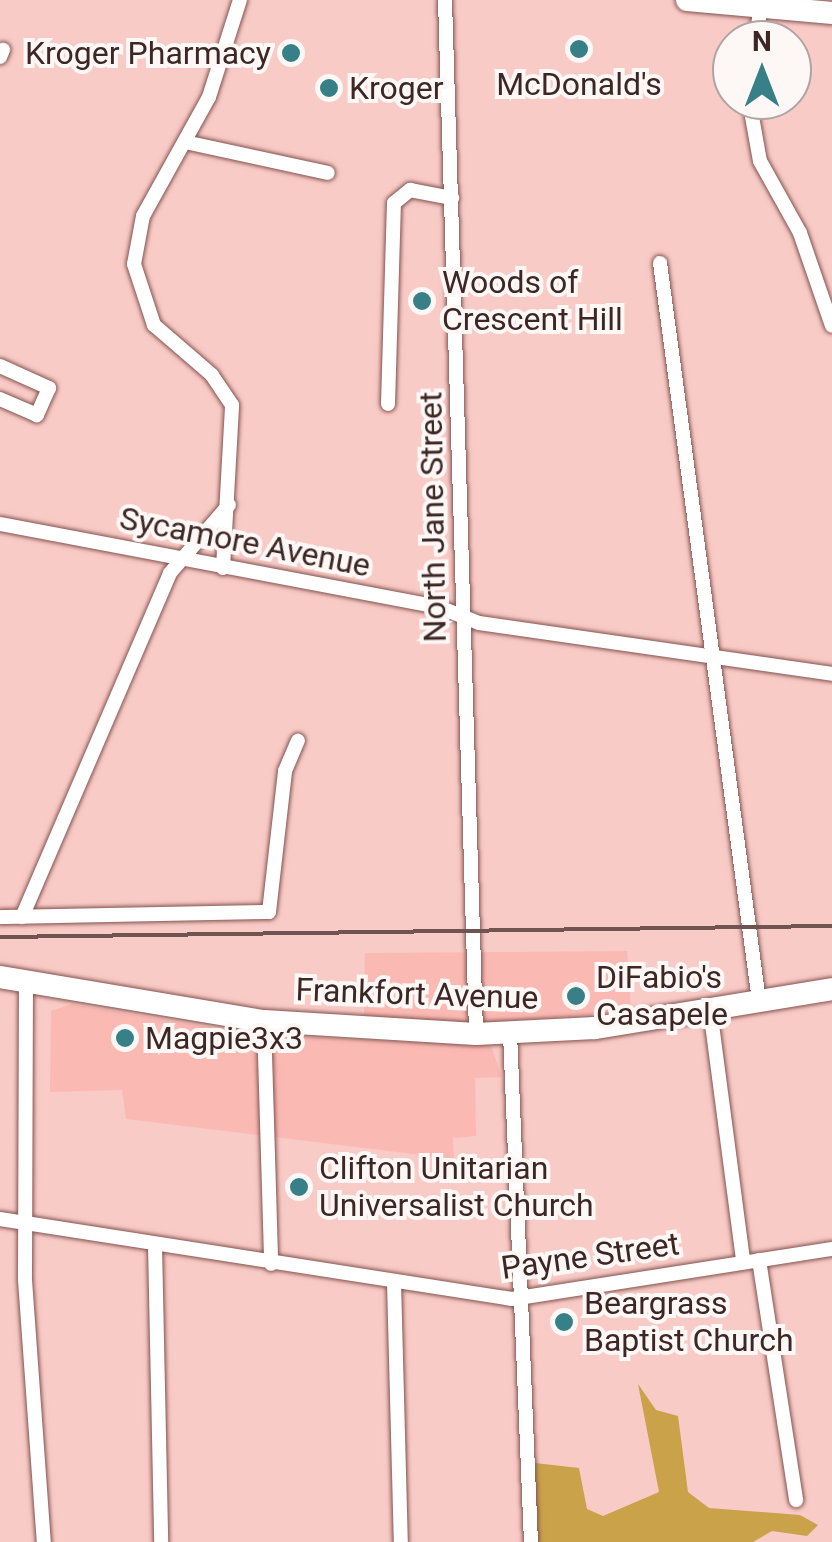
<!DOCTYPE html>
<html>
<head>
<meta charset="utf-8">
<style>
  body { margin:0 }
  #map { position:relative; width:832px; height:1542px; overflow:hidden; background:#f9cbc6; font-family:Roboto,sans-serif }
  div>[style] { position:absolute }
  .built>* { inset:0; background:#fbb9b3 }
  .forest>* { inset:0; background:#caa249 }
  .roads { filter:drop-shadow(0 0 2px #84534f) drop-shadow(0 0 2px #84534f) }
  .street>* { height:14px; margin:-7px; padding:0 7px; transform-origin:7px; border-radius:7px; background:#fff }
  .primary>* { height:22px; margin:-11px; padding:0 11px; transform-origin:11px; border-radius:11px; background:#fff }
  .rail>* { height:4px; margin:-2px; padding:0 2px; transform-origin:2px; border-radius:2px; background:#705451 }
  .dots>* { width:28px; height:28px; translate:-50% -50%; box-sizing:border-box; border:5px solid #fdf7f6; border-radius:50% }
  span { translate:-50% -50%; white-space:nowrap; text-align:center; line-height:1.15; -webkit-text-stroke:8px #fdf7f6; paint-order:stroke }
  .poi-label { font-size:32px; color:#3c2725 }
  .right { translate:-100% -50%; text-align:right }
  .left { translate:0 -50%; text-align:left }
  .street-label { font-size:32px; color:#3c2725 }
  .north { position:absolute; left:712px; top:20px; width:100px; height:100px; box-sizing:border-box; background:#fdf7f6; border:2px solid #b0a4a2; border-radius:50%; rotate:0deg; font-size:28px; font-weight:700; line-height:40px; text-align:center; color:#3c2725 }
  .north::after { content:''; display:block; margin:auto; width:35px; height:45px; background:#388088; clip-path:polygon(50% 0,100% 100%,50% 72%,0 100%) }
</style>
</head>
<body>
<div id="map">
  <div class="built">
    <div style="clip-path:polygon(627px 951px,631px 1011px,483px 1023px,364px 1016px,365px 953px)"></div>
    <div style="clip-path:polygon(71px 1004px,251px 1034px,491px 1046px,502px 1077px,475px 1078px,476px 1136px,453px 1138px,454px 1159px,126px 1119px,122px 1090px,50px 1092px,51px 1011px)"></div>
  </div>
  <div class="forest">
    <div style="clip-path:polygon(638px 1384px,656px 1410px,678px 1416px,688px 1492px,709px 1508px,800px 1515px,818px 1525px,807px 1536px,772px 1531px,753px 1542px,535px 1542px,535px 1463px,579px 1468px,587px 1509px,603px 1516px,659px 1492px)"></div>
  </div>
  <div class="roads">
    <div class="street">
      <div style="left:445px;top:0;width:1034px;rotate:88.28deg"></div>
      <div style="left:756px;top:40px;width:30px;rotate:-82deg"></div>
      <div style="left:0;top:57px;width:8px;rotate:-67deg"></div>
      <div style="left:749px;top:100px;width:62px;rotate:79.8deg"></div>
      <div style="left:760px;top:161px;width:82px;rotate:60.9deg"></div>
      <div style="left:800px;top:233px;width:98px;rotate:71deg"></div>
      <div style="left:185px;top:142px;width:146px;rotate:12.2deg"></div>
      <div style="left:660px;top:263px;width:745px;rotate:82.36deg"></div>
      <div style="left:0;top:366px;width:54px;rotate:24.2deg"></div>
      <div style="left:49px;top:388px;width:30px;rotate:114deg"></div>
      <div style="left:37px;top:415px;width:40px;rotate:-156.6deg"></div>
      <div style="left:388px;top:404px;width:201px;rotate:-88.3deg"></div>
      <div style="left:394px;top:203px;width:21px;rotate:-39deg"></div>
      <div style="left:410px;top:190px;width:43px;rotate:10.8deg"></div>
      <div style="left:0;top:524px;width:447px;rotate:10.7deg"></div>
      <div style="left:439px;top:607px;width:43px;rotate:21.8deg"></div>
      <div style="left:479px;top:623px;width:357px;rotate:8.2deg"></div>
      <div style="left:223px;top:568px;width:163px;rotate:-86.8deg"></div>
      <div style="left:232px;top:405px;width:36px;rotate:-124deg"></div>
      <div style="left:212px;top:375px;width:77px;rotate:-139.2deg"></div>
      <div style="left:154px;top:325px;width:64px;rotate:-108.2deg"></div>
      <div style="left:134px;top:264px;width:49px;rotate:-79.4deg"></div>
      <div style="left:143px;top:216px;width:136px;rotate:-61deg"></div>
      <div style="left:209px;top:97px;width:102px;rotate:-72.3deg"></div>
      <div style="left:0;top:917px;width:269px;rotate:-1.1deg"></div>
      <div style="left:269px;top:912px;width:142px;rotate:-83.5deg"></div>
      <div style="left:285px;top:771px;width:33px;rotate:-67deg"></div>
      <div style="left:22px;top:917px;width:374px;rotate:-66.7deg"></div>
      <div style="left:170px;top:573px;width:90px;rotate:-49.1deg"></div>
      <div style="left:26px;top:981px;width:299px;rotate:90.2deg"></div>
      <div style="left:25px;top:1280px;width:263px;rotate:85.9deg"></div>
      <div style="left:710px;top:1009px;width:254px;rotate:82.5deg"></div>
      <div style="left:264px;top:1021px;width:243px;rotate:88.3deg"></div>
      <div style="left:510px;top:1033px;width:509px;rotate:87.64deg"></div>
      <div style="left:0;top:1219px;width:518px;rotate:8.88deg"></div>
      <div style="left:512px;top:1299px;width:324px;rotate:-8.9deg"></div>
      <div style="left:155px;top:1245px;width:297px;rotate:88.8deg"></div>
      <div style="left:759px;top:1260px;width:243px;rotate:81.2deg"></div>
      <div style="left:394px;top:1282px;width:260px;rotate:88.5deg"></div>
    </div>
    <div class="primary">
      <div style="left:687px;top:0;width:146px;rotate:5.1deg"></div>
      <div style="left:0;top:977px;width:268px;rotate:9.5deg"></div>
      <div style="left:264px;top:1021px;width:212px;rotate:3.5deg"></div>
      <div style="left:476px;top:1034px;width:119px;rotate:-2.9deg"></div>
      <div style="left:595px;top:1028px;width:240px;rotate:-9.3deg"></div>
    </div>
  </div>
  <div class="rail">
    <div style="left:0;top:937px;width:832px;rotate:-0.76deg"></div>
  </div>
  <div class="dots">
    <div style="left:579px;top:49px;background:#388088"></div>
    <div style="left:291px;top:53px;background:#388088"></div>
    <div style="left:329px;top:88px;background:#388088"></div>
    <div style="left:422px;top:301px;background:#388088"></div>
    <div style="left:576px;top:996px;background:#388088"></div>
    <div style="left:125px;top:1038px;background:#388088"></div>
    <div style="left:299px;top:1187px;background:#388088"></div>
    <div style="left:564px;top:1322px;background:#388088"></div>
  </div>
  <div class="poi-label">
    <span class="right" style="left:271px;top:53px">Kroger Pharmacy</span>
    <span style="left:579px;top:84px">McDonald's</span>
    <span class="left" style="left:349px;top:88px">Kroger</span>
    <span class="left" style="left:442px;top:301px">Woods of<br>Crescent Hill</span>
    <span class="left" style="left:596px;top:996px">DiFabio's<br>Casapele</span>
    <span class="left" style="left:145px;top:1038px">Magpie3x3</span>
    <span class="left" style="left:319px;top:1187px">Clifton Unitarian<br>Universalist Church</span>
    <span class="left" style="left:584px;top:1322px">Beargrass<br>Baptist Church</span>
  </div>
  <div class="street-label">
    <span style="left:433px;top:517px;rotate:-91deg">North Jane Street</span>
    <span style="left:245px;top:542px;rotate:11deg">Sycamore Avenue</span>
    <span style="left:417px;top:994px;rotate:2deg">Frankfort Avenue</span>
    <span style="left:590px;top:1256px;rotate:-8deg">Payne Street</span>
  </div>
  <div class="north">N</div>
</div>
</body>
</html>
